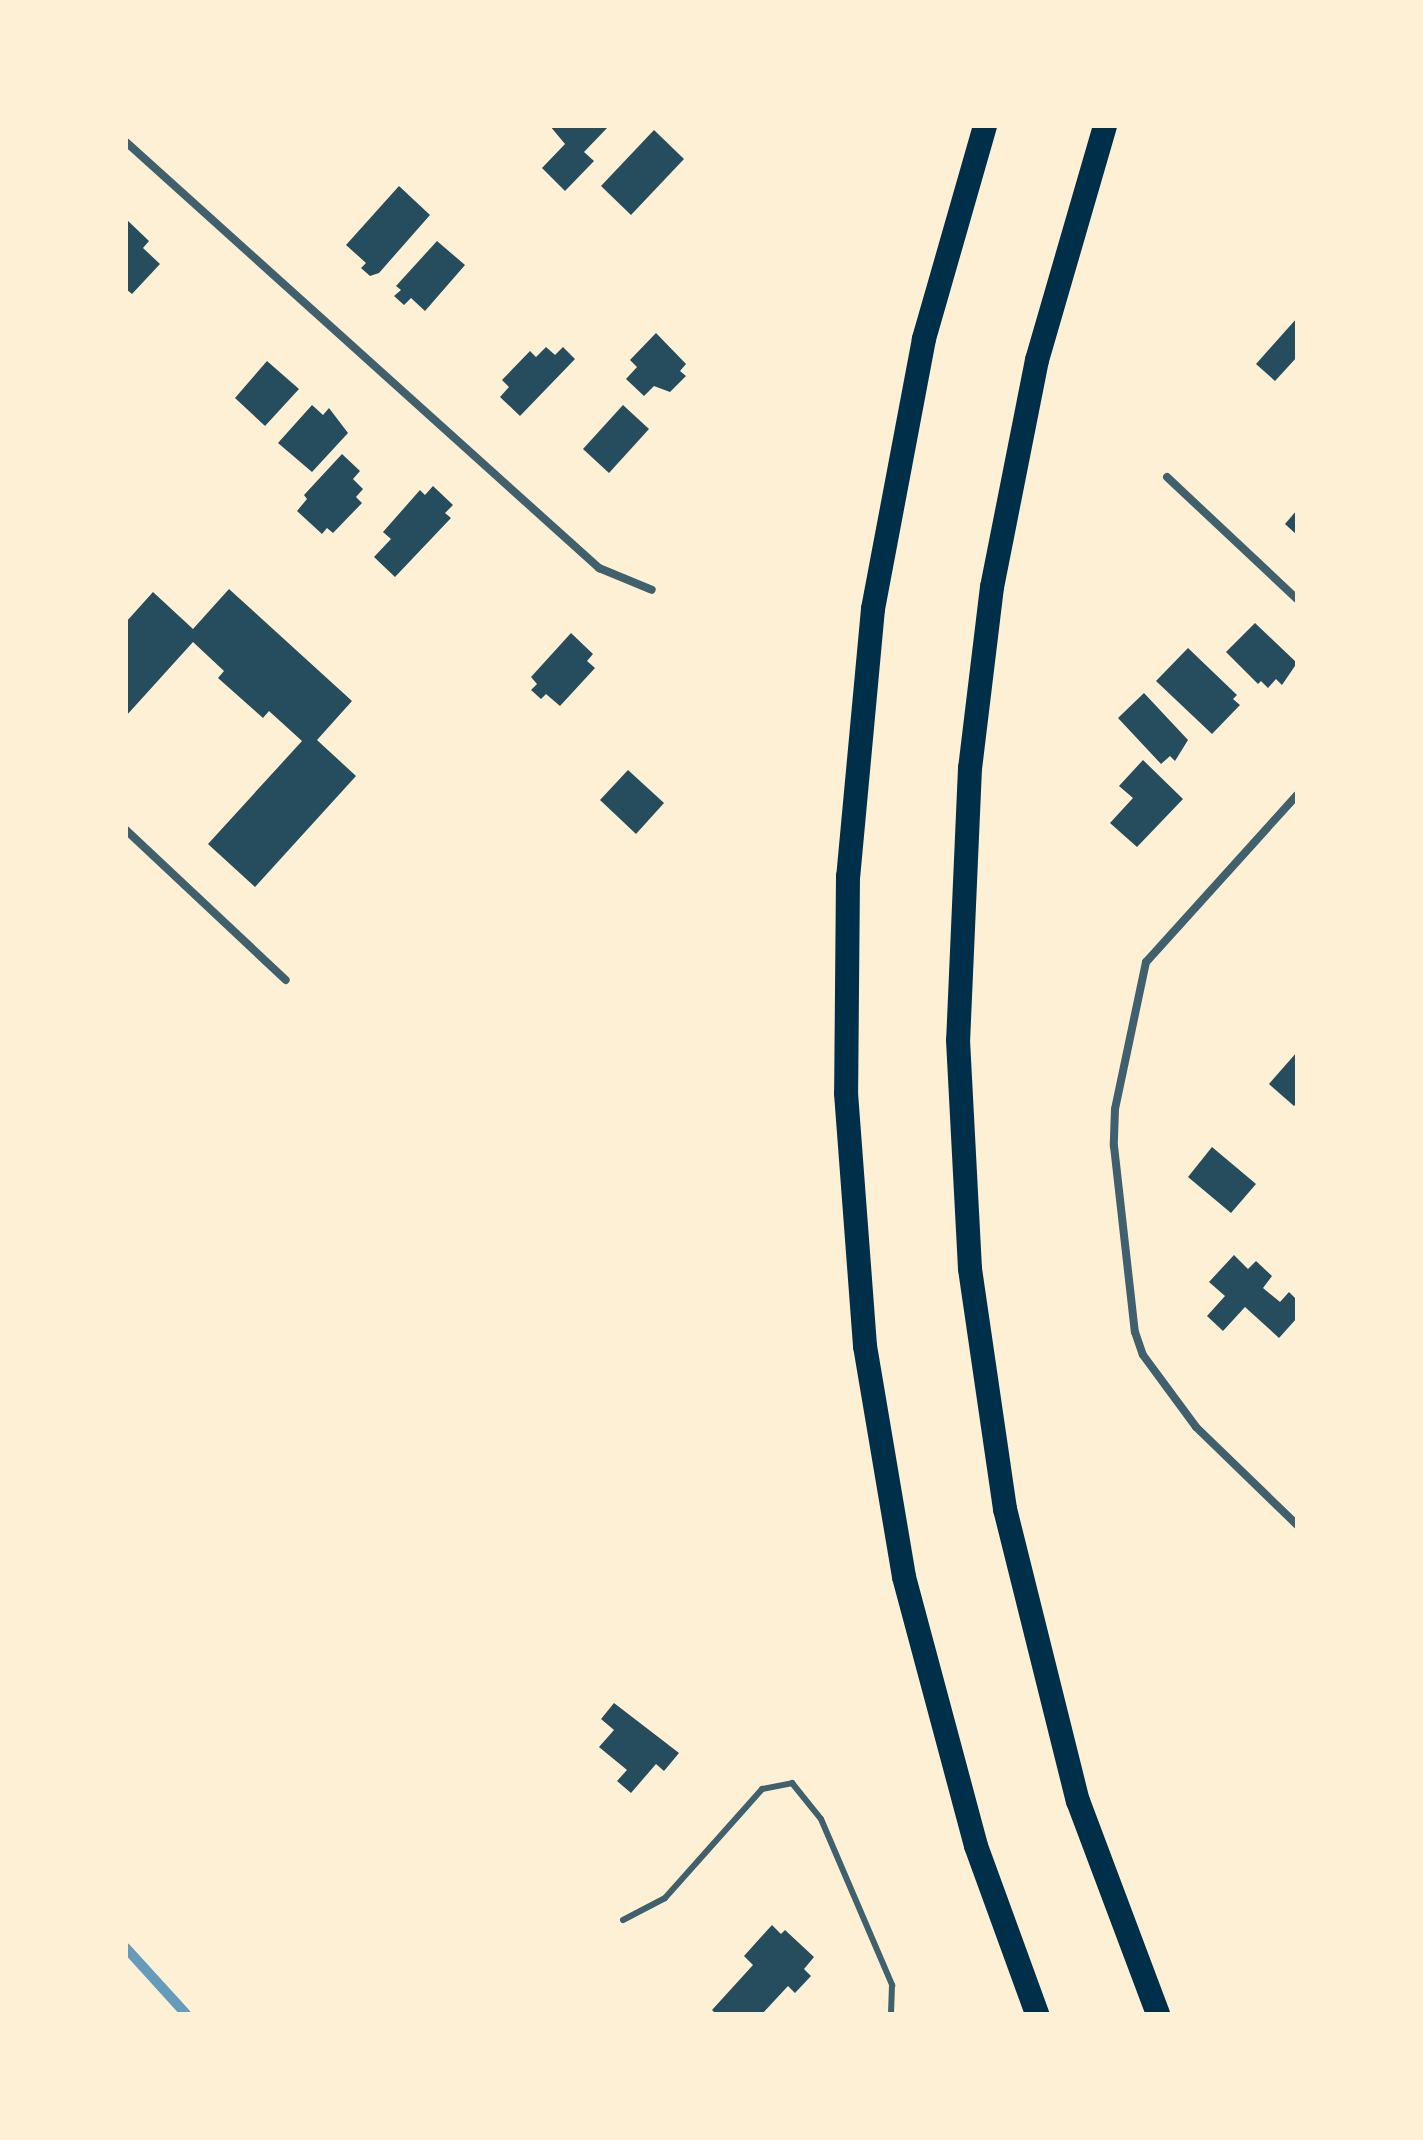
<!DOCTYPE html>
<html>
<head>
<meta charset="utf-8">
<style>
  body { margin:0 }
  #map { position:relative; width:1423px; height:2140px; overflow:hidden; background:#fdf0d5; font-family:Commissioner,sans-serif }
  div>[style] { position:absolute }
  .stream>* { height:10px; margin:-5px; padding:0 5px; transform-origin:5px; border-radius:5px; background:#669bbc }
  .building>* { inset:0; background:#264d5e }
  .service>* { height:6px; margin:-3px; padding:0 3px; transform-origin:3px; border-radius:3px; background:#3f606c }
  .minor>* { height:8px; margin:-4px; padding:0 4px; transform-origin:4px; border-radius:4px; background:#3f606c }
  .motorway>* { height:24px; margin:-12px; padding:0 12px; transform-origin:12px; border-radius:12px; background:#003049 }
  span { translate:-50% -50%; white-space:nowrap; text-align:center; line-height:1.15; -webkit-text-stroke:6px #fdf0d5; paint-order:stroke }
  .frame { position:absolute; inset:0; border:128px solid #fdf0d5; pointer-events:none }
</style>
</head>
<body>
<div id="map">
  <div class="stream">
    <div style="left:126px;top:1948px;width:89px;rotate:47.7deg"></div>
  </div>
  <div class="building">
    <div style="clip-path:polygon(550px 126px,609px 126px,584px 152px,594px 161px,565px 191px,542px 168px,565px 144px)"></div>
    <div style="clip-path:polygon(654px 130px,684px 159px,631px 215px,601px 186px)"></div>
    <div style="clip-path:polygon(399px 186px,430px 215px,379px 273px,370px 276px,361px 268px,366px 263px,346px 245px)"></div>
    <div style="clip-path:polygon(126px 219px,149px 241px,143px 248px,160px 264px,132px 294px,126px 289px)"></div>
    <div style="clip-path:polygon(437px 241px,465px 265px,425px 311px,411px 298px,404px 305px,394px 296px,401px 290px,396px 286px)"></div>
    <div style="clip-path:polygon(1297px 318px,1297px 357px,1275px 381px,1256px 364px)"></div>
    <div style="clip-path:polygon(656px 333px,686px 364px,680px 371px,686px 376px,670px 392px,654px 386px,644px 396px,626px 379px,637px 367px,630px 360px)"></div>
    <div style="clip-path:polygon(546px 347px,555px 355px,563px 347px,575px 359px,520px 416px,500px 397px,509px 387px,502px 380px,530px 351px,536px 357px)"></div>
    <div style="clip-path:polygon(267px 361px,299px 389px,265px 426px,235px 398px)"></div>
    <div style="clip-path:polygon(312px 405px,323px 415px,329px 408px,348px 433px,312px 472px,278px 443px)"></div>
    <div style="clip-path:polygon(623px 405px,649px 429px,609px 473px,583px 449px)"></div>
    <div style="clip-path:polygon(342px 454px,360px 471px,353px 479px,363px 489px,356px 497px,362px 503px,333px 533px,327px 528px,322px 534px,297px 511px,307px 499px,304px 495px)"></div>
    <div style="clip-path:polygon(433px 486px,453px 505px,445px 513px,451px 518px,395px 577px,374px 557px,391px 539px,383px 532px,420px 490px,425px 495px)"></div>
    <div style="clip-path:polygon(1297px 510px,1297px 535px,1285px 524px)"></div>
    <div style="clip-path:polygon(229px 589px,352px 701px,317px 740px,356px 776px,255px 887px,208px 844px,302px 741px,269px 711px,263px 718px,218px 678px,224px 671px,193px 642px,126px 716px,126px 622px,153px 592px,193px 629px)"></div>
    <div style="clip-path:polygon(1255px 623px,1297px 663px,1282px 685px,1276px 679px,1268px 688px,1261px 681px,1258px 684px,1226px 652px)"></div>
    <div style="clip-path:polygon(571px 633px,593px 654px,587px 661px,595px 668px,560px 706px,546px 694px,541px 699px,531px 690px,537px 684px,531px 677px)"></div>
    <div style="clip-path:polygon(1188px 648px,1237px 695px,1233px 699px,1240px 705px,1212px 734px,1156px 681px)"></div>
    <div style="clip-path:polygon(1144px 693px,1188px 740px,1175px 761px,1170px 756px,1161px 764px,1118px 718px)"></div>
    <div style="clip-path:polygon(1143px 760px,1183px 799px,1137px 847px,1110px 823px,1133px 798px,1119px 786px)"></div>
    <div style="clip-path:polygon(628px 770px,664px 803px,636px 834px,600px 800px)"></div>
    <div style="clip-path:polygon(1297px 1052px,1297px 1103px,1294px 1106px,1269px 1084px)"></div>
    <div style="clip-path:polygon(1212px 1147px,1256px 1184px,1231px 1213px,1188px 1177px)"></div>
    <div style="clip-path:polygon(1234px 1255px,1248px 1269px,1256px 1261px,1272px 1276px,1263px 1288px,1280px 1302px,1289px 1292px,1297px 1300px,1297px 1318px,1279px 1338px,1245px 1307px,1223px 1331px,1207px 1316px,1225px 1296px,1209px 1282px)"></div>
    <div style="clip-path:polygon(614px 1703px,679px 1753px,664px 1771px,656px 1764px,631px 1793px,617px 1781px,627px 1770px,599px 1747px,614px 1730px,601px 1719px)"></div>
    <div style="clip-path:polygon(772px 1925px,781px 1934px,785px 1930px,814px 1957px,804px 1969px,811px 1976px,795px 1993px,788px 1986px,762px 2014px,716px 2014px,712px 2010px,753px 1965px,744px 1956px)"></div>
  </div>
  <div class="service">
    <div style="left:623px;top:1920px;width:47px;rotate:-27.6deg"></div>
    <div style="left:665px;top:1898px;width:146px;rotate:-48.3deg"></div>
    <div style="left:762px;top:1789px;width:31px;rotate:-11deg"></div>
    <div style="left:792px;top:1783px;width:46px;rotate:51.1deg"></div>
    <div style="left:821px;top:1819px;width:181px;rotate:66.8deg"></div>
    <div style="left:892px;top:1985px;width:29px;rotate:92deg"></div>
  </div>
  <div class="minor">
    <div style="left:126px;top:142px;width:637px;rotate:42.01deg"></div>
    <div style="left:599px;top:568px;width:57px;rotate:22.5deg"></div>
    <div style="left:1167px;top:477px;width:178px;rotate:43.2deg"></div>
    <div style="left:1297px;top:795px;width:225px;rotate:132.1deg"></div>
    <div style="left:1146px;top:962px;width:150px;rotate:101.9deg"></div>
    <div style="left:1115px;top:1109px;width:37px;rotate:92deg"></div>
    <div style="left:1114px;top:1146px;width:187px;rotate:83.6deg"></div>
    <div style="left:1135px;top:1332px;width:24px;rotate:71deg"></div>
    <div style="left:1143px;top:1355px;width:89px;rotate:53.6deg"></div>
    <div style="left:1196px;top:1427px;width:141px;rotate:44.1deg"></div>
    <div style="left:126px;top:830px;width:219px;rotate:43.2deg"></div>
  </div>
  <div class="motorway">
    <div style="left:985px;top:126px;width:222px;rotate:106deg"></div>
    <div style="left:924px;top:339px;width:275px;rotate:100.7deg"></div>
    <div style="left:873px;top:609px;width:268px;rotate:95.3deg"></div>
    <div style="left:848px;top:876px;width:217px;rotate:90.5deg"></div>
    <div style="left:846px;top:1093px;width:254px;rotate:85.7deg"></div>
    <div style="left:865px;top:1346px;width:234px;rotate:80.4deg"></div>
    <div style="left:904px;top:1577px;width:278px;rotate:75deg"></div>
    <div style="left:976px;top:1846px;width:179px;rotate:70deg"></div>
    <div style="left:1105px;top:126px;width:244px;rotate:106.2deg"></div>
    <div style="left:1037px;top:360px;width:231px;rotate:101.2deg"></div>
    <div style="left:992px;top:587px;width:182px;rotate:96.9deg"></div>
    <div style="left:970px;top:768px;width:272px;rotate:92.5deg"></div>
    <div style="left:958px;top:1040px;width:229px;rotate:87deg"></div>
    <div style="left:970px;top:1269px;width:243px;rotate:81.7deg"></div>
    <div style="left:1005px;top:1509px;width:301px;rotate:76deg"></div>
    <div style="left:1078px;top:1801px;width:228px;rotate:69.4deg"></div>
  </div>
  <div class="frame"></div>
</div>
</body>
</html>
